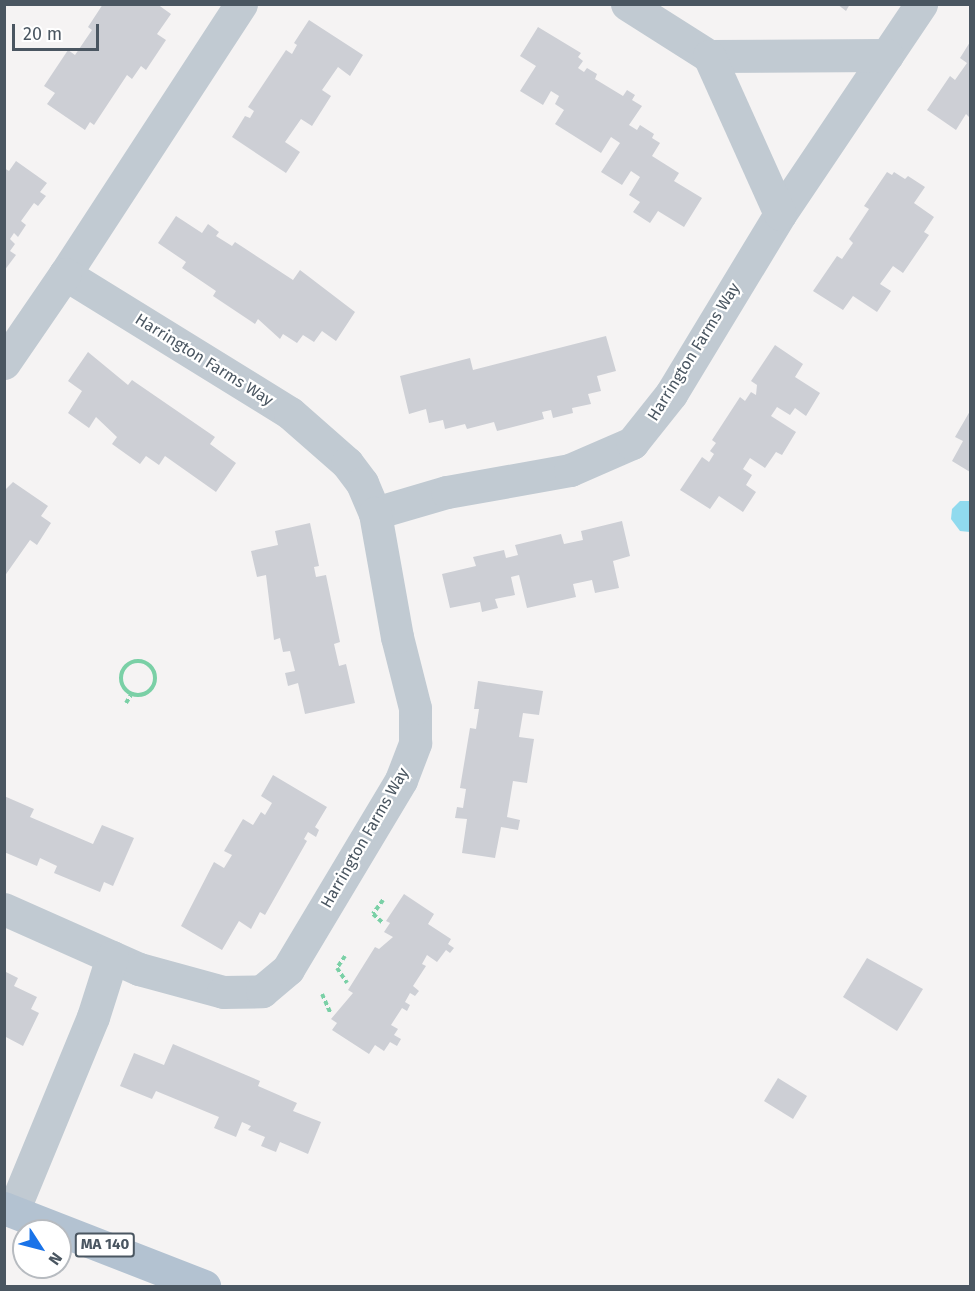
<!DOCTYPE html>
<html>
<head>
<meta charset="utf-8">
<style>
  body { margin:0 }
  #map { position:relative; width:975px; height:1291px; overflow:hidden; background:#f5f3f3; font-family:"Fira Sans",sans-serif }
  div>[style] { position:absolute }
  .water>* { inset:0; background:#90daee }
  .building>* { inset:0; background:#cdcfd5 }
  .path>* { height:4px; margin-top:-2px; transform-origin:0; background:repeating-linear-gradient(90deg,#7ad0a6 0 4.5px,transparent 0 7.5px) }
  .path>.ring { margin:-2px; padding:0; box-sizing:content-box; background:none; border:4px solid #7ad0a6; border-radius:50% }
  .minor>* { height:33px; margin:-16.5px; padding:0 16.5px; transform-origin:16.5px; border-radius:16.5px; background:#c1cad2 }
  .major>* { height:33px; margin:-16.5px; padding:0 16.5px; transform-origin:16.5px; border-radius:16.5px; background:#b3c2d1 }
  span { translate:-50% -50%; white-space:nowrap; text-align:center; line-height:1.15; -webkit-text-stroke:4.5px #fff; paint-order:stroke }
  .shield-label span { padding:2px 4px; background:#fff; border:2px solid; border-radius:4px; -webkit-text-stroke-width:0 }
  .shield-label { font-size:15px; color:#4a5661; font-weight:700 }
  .street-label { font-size:16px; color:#4a5661 }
  .frame { position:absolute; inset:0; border:6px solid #4a5661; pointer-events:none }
  .north { position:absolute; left:12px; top:1219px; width:60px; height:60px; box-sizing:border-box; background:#fff; border:2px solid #b7bbc0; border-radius:50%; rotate:126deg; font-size:16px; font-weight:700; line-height:24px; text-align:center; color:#4a5661 }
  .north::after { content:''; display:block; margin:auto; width:21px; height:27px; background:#1a73e8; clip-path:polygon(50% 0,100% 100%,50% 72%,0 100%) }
  .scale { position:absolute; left:12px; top:24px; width:87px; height:27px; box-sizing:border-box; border:3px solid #4a5661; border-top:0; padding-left:8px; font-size:18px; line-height:21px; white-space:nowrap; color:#4a5661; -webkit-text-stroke:4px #fff; paint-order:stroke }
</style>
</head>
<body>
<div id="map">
  <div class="water">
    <div style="clip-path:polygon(960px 501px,970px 501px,970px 532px,960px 531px,951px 519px,952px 509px)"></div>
  </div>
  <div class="building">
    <div style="clip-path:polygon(103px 4px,157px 4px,171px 14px,157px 34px,166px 40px,146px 70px,141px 66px,132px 79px,127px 75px,94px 125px,90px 122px,85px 130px,47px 104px,55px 93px,44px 86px,68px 50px,75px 55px,92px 30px,88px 27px)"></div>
    <div style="clip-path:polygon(837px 4px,850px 4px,846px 11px)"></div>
    <div style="clip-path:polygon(309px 20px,363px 55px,350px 76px,338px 67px,322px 90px,331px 96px,312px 126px,301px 119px,285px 142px,300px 152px,286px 173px,232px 137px,245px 116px,250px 118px,254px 111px,248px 107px,286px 50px,292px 54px,297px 45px,294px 43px)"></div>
    <div style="clip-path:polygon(538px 27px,581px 53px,578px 57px,583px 61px,578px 68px,584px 72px,587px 68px,597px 74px,595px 79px,623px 96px,627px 90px,635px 95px,632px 100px,642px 106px,629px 125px,637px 130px,640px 125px,654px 134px,652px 138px,660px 143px,652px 156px,679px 173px,674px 181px,702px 198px,684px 227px,658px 211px,650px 223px,633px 212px,640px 202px,629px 195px,640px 177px,631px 171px,622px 185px,601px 172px,620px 143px,611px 137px,601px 153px,555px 124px,564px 110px,555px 104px,559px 96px,551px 91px,543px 105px,520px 91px,536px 66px,520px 56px)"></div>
    <div style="clip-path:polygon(970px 42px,970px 118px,966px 114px,956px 130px,927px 110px,950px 76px,955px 80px,967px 63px,960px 58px)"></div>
    <div style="clip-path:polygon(16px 161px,47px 183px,40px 192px,46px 196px,38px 206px,34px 203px,21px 221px,26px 225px,18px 237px,14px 233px,10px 239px,15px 244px,10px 251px,16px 255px,4px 271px,4px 168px,9px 171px)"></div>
    <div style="clip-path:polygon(887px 172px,892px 175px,894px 172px,905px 179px,908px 176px,925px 187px,914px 203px,934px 217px,924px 232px,929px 235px,903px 273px,893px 266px,880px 284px,891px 291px,877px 312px,853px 296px,843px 310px,813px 291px,837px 256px,842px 259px,853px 243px,849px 239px,869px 209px,864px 206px)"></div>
    <div style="clip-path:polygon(176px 216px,202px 233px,208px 224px,219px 232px,216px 236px,232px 246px,235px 242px,293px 280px,300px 270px,355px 312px,336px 341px,322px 331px,314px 342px,303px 335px,297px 343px,283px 334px,280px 339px,258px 319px,255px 324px,213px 296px,216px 291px,182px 268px,186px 262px,158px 243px)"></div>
    <div style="clip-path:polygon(606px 336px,616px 371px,597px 376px,601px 391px,588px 394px,591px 404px,572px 408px,573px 413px,553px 418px,551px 410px,542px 412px,544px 419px,497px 431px,494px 422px,467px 429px,465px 424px,445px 429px,443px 420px,429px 423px,426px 409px,409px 414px,400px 376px,470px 358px,473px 370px)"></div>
    <div style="clip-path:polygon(775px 345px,803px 364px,795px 377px,820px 393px,806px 416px,795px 408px,790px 415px,777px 407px,771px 416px,796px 432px,782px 455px,776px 452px,765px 468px,750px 458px,743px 469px,752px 475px,746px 485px,756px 492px,743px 512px,719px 496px,710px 509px,680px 490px,702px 457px,709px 462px,714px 454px,710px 451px,716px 443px,712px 440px,740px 397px,745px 401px,751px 392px,756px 395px,757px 385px,751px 381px)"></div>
    <div style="clip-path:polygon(88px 352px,128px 385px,132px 380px,215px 437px,210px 444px,236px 463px,216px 492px,165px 456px,159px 465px,146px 456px,140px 464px,112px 444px,117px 437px,96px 417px,89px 428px,68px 413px,82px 391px,68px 381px)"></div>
    <div style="clip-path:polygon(970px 411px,970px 472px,952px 461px,963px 441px,955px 437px)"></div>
    <div style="clip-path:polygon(13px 482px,48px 506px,41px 516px,51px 523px,37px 545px,30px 540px,4px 577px,4px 491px)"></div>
    <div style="clip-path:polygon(622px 521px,630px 556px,613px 561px,619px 588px,595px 593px,592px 580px,573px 584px,576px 597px,527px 608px,519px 575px,511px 577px,515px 595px,495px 599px,498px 608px,482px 612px,480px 602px,450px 608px,442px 574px,476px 566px,473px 557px,504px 550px,506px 558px,518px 555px,515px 545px,561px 534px,564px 544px,583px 540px,581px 531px)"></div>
    <div style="clip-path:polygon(310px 523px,319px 566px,314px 567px,316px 577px,326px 575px,340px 642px,334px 644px,339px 666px,346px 664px,355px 703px,305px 714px,298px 683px,288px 686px,285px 673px,295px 671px,290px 651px,283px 652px,280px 638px,274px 640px,266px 575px,257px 577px,251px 551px,278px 545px,275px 531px)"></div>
    <div style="clip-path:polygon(478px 681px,543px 691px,539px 715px,523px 713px,519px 737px,534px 739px,527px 783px,513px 781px,507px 817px,520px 820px,518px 830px,501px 827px,495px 858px,462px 853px,467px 819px,455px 818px,457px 807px,463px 808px,466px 789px,460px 788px,470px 728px,476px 729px,479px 709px,474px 709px)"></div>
    <div style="clip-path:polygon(273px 775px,327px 807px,315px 827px,319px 830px,316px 837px,308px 832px,304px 839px,307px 841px,265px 915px,260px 912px,251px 929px,239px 921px,222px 950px,181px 926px,214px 862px,224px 868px,232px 855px,224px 851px,243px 819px,253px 825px,261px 812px,265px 815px,272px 803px,261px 796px)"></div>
    <div style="clip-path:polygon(4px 796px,34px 809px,30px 817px,93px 844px,102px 825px,134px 838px,113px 886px,104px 882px,100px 892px,54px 873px,57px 866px,40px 858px,37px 866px,4px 852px)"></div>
    <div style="clip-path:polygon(404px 894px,434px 914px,428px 924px,451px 939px,448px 944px,454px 948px,450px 953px,446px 950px,437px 962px,427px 955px,422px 964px,426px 966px,413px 986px,419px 991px,415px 996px,410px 993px,405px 1002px,410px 1005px,407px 1011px,402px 1008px,391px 1025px,398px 1029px,394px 1035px,401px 1039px,397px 1046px,390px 1042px,384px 1051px,375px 1045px,369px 1054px,332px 1030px,337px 1023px,331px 1019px,353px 993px,348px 990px,375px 947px,379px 949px,393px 937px,384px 932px,390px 923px,386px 921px)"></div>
    <div style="clip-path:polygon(867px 958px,923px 989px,897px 1031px,843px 997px)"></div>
    <div style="clip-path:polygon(4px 971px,18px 978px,14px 986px,37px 997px,31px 1009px,39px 1013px,23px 1046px,4px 1036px)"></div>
    <div style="clip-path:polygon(173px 1044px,260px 1081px,258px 1086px,297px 1103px,293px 1111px,321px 1122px,308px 1154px,280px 1142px,276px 1152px,261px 1146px,265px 1137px,248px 1130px,251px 1126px,242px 1122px,236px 1137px,214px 1128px,219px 1117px,156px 1091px,152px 1099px,120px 1086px,134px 1053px,164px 1065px)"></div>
    <div style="clip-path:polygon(778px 1078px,807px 1096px,793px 1119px,764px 1101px)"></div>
  </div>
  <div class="path">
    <div class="ring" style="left:121px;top:661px;width:30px;height:30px"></div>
    <div style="left:126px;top:703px;width:9px;rotate:-58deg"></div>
    <div style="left:383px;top:900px;width:17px;rotate:126deg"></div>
    <div style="left:373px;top:914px;width:15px;rotate:42deg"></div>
    <div style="left:345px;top:956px;width:14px;rotate:124deg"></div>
    <div style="left:337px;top:968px;width:18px;rotate:56deg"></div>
    <div style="left:322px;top:994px;width:22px;rotate:66deg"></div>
  </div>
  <div class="minor">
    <div style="left:241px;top:4px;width:322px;rotate:123.1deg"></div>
    <div style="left:65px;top:274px;width:264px;rotate:31.7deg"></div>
    <div style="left:290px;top:413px;width:76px;rotate:41.3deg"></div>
    <div style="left:347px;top:463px;width:25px;rotate:53deg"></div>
    <div style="left:362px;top:483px;width:33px;rotate:67deg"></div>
    <div style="left:375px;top:513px;width:75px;rotate:-16.3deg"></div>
    <div style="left:447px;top:492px;width:125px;rotate:-10.1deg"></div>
    <div style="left:570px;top:470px;width:68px;rotate:-23.5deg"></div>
    <div style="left:632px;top:443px;width:63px;rotate:-51.5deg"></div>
    <div style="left:671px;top:394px;width:210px;rotate:-58.8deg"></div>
    <div style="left:780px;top:214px;width:253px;rotate:-56.1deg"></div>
    <div style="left:627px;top:4px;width:97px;rotate:32.4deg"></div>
    <div style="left:709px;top:56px;width:178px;rotate:-0.3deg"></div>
    <div style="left:709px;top:56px;width:173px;rotate:65.8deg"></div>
    <div style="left:4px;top:363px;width:108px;rotate:-55.6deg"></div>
    <div style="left:4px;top:909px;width:148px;rotate:24deg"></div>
    <div style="left:139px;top:969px;width:87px;rotate:15.3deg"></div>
    <div style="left:223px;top:992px;width:39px;rotate:-1deg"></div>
    <div style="left:262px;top:991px;width:34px;rotate:-40deg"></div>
    <div style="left:288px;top:969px;width:220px;rotate:-59.1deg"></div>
    <div style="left:401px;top:780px;width:40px;rotate:-69deg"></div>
    <div style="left:415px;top:743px;width:35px;rotate:-90deg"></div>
    <div style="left:415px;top:708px;width:73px;rotate:-104.2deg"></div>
    <div style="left:397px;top:637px;width:126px;rotate:-100.1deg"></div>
    <div style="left:13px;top:1211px;width:210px;rotate:-67.6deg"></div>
    <div style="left:93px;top:1017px;width:63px;rotate:-72.4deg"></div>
  </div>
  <div class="major">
    <div style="left:4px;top:1208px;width:215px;rotate:21.3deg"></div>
  </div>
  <div class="shield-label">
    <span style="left:105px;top:1245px">MA 140</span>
  </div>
  <div class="street-label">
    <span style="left:694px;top:352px;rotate:-58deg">Harrington Farms Way</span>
    <span style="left:204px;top:360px;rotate:32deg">Harrington Farms Way</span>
    <span style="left:365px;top:838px;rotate:-60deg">Harrington Farms Way</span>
  </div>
  <div class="frame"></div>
  <div class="north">N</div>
  <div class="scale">20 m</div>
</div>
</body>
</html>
